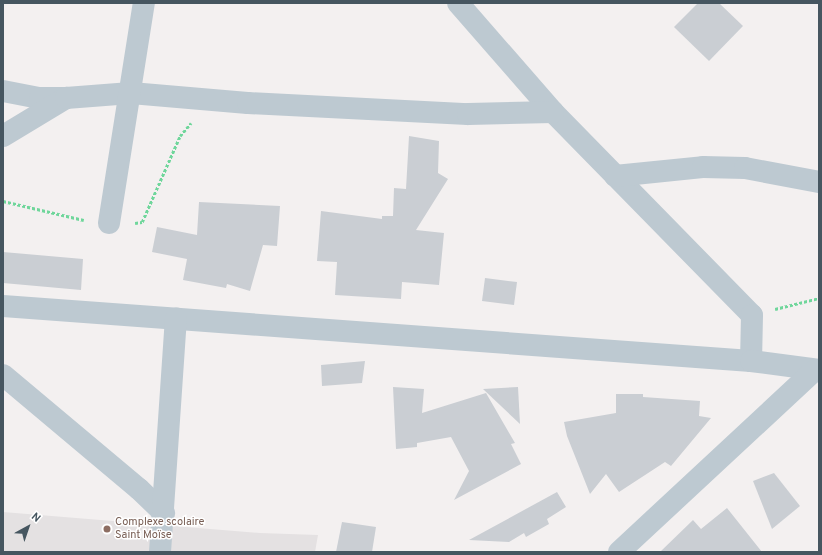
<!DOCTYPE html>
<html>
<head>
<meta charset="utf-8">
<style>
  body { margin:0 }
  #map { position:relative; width:822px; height:555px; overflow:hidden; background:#f3f0f0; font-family:Overpass,sans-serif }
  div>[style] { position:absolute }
  .education>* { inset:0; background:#e4e1e2 }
  .building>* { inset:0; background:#caced3 }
  .path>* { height:2.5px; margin-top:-1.25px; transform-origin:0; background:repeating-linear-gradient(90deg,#6fd69b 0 3px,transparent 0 5px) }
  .minor>* { height:22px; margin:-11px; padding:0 11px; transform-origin:11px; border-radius:11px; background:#bdc9d1 }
  .dots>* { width:11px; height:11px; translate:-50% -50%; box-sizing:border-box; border:2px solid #fff; border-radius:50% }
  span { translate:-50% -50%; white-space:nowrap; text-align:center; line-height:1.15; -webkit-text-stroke:3px #fff; paint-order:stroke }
  .education-label { font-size:11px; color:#785e54 }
  .left { translate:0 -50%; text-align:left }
  .frame { position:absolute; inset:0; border:4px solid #465660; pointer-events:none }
  .north { position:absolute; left:8px; top:507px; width:40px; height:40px; -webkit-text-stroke:3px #fff; paint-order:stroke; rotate:40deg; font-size:11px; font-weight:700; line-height:16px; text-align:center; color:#465660 }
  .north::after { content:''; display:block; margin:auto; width:14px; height:18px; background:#465660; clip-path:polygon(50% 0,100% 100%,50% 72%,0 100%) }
</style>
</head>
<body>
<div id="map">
  <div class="education">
    <div style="clip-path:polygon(3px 512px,260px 533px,318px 535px,315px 552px,3px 552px)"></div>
  </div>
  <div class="building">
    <div style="clip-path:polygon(698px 3px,719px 3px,743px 26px,709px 61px,674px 27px)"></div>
    <div style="clip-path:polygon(409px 136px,439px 141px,438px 173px,448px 179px,416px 230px,444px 233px,439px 285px,402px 282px,401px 299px,335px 295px,337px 262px,317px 261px,321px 211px,382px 219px,382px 216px,393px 216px,394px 188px,406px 189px)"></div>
    <div style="clip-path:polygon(199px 202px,280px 206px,277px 246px,263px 245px,250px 291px,227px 284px,226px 288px,183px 280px,187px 259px,152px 252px,157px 227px,197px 235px)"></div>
    <div style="clip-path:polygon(3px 252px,83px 259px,81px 290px,3px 283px)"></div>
    <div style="clip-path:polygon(485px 278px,517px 282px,514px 305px,482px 301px)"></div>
    <div style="clip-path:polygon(365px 361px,362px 383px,322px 386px,321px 365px)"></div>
    <div style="clip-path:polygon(393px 387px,424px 389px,422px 413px,486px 393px,515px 443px,511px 444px,521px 464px,454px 500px,469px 471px,451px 437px,417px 443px,417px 447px,396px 449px)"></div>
    <div style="clip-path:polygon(518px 387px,520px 424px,483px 389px)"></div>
    <div style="clip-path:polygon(616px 394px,643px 394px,643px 397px,700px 401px,699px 416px,711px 418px,671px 466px,665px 462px,619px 492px,606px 474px,590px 494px,567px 436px,564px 422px,616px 413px)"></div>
    <div style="clip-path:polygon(774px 473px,800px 506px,772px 529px,753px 481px)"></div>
    <div style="clip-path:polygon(557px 492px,566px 507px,547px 519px,549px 524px,526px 537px,524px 533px,509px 542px,469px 540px)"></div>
    <div style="clip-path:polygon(727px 508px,762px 552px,660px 552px,693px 520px,701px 529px)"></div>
    <div style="clip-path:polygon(342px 522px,376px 527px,372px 552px,336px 552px)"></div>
  </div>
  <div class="path">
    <div style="left:3px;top:201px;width:83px;rotate:13.2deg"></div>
    <div style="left:135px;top:223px;width:7px;rotate:-8deg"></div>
    <div style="left:142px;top:222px;width:94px;rotate:-66.2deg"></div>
    <div style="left:180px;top:136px;width:17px;rotate:-50deg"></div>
    <div style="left:775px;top:309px;width:45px;rotate:-14deg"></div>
  </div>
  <div class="minor">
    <div style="left:458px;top:3px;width:145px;rotate:48.9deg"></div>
    <div style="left:553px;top:112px;width:284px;rotate:45.6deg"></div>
    <div style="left:752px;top:315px;width:46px;rotate:91.2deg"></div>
    <div style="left:3px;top:91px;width:38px;rotate:11deg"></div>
    <div style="left:40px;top:98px;width:26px"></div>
    <div style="left:3px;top:136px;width:74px;rotate:-31.1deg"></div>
    <div style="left:66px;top:98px;width:65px;rotate:-4.4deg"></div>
    <div style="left:131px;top:93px;width:117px;rotate:4.9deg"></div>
    <div style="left:248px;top:103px;width:220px;rotate:2.9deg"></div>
    <div style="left:468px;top:114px;width:85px;rotate:-1.3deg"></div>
    <div style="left:615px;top:176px;width:88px;rotate:-5.8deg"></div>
    <div style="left:703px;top:167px;width:42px;rotate:1.4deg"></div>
    <div style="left:745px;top:168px;width:75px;rotate:10.7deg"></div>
    <div style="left:109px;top:223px;width:223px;rotate:-81deg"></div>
    <div style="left:3px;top:306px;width:750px;rotate:4.21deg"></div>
    <div style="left:751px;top:361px;width:69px;rotate:7.5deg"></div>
    <div style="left:3px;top:375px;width:177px;rotate:40deg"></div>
    <div style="left:139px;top:489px;width:35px;rotate:44deg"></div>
    <div style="left:160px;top:552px;width:234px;rotate:-86.1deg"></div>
    <div style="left:619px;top:552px;width:266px;rotate:-42.9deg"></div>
  </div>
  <div class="dots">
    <div style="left:107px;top:529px;background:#8d6e63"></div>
  </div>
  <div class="education-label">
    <span class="left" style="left:115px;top:529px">Complexe scolaire<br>Saint Moïse</span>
  </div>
  <div class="frame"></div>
  <div class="north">N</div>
</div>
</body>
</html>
